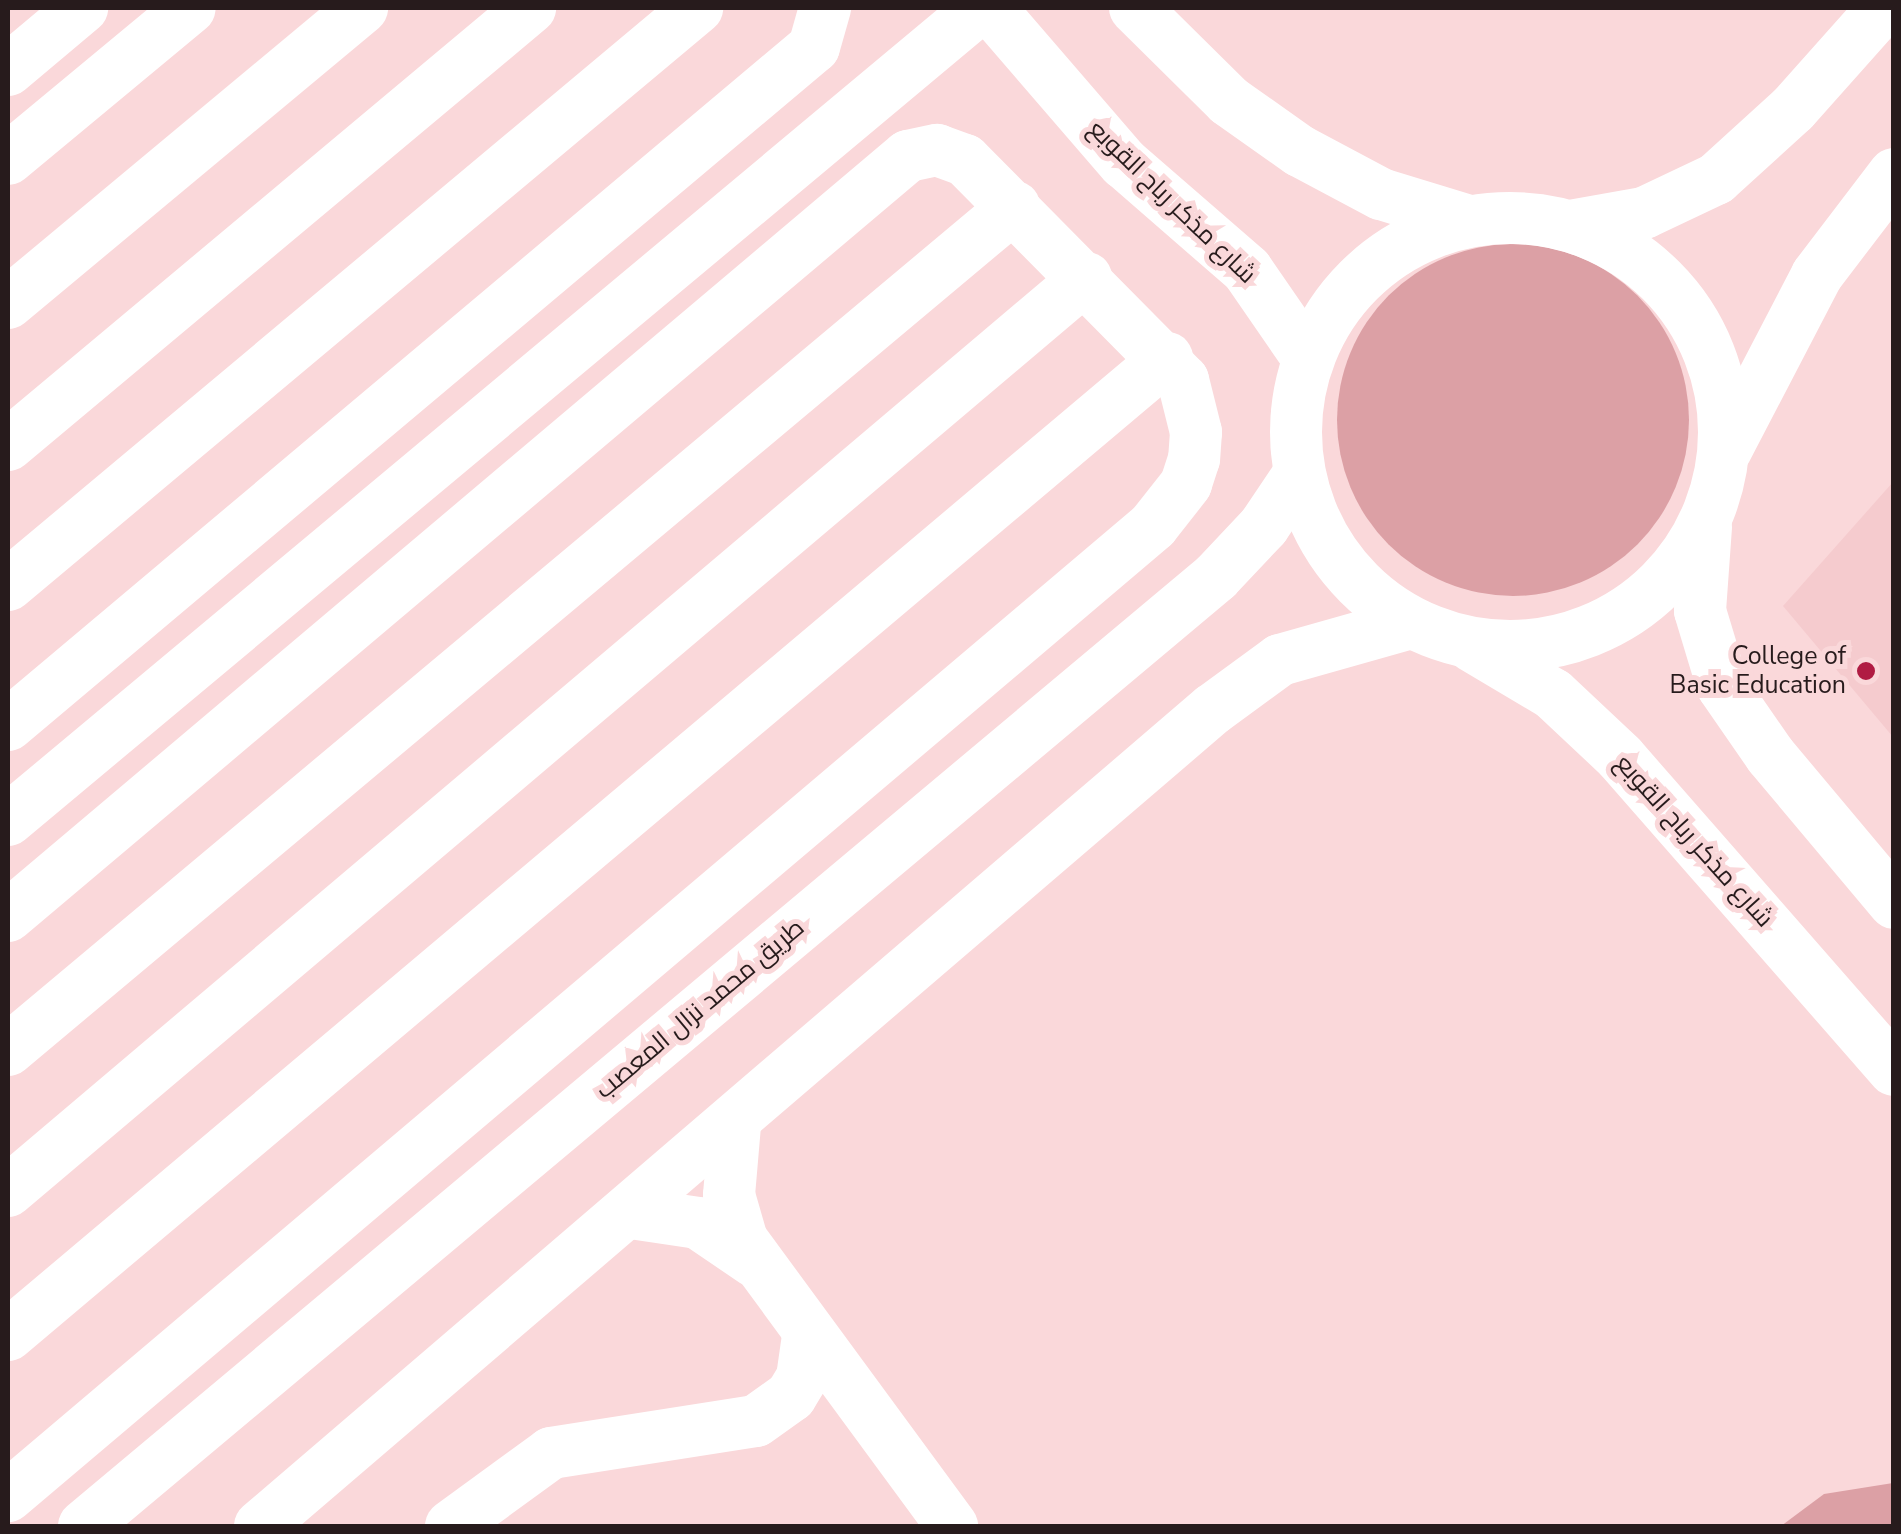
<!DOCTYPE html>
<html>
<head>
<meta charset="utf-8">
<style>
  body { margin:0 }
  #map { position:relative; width:1901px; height:1534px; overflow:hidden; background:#fad8da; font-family:"Nunito Sans",Cairo,sans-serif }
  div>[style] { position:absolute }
  .built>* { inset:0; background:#f5cbce }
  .green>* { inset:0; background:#dca0a5 }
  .round { border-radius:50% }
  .minor>* { height:52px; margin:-26px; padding:0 26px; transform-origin:26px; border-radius:26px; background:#fff }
  .minor>.ring { margin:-26px; padding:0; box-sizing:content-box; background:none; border:52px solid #fff; border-radius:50% }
  .dots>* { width:28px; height:28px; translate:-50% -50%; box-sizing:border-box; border:5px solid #fad8da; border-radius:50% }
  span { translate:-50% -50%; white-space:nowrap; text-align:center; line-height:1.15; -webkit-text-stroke:10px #fad8da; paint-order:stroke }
  .street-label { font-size:25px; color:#271b1c }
  .poi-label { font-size:25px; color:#271b1c }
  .right { translate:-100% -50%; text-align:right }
  .frame { position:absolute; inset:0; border:10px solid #271b1c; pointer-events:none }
</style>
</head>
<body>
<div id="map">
  <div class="built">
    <div style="clip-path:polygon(1893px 482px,1893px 737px,1783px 606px)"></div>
  </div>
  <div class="green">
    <div class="round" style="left:1337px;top:244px;width:352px;height:352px"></div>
    <div style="clip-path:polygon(1893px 1483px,1893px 1526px,1781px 1526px,1824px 1494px)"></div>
  </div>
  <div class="minor">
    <div style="left:990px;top:8px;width:205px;rotate:49.2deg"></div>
    <div style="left:1124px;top:163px;width:163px;rotate:41deg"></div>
    <div style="left:1247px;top:270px;width:106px;rotate:55.4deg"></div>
    <div style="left:1135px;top:8px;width:132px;rotate:44.7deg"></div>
    <div style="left:1229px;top:101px;width:87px;rotate:35.2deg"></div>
    <div style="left:1300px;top:151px;width:92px;rotate:28deg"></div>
    <div style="left:1381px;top:194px;width:89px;rotate:17deg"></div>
    <div style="left:8px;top:70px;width:97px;rotate:-40deg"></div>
    <div style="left:8px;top:159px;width:236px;rotate:-39.7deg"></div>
    <div class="ring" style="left:1296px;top:218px;width:376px;height:376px"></div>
    <div style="left:1575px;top:225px;width:70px;rotate:-9.9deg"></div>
    <div style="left:1644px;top:213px;width:80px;rotate:-25.3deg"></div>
    <div style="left:1716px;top:179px;width:104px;rotate:-42.3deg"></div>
    <div style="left:1793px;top:109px;width:135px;rotate:-48.3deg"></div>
    <div style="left:8px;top:303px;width:461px;rotate:-39.8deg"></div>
    <div style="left:8px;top:445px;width:681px;rotate:-39.93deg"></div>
    <div style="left:1726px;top:450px;width:197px;rotate:-62.5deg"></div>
    <div style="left:1817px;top:275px;width:127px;rotate:-52.7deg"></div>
    <div style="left:1706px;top:527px;width:84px;rotate:94.1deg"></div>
    <div style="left:1700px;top:611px;width:79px;rotate:73.2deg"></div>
    <div style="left:1723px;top:687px;width:83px;rotate:55.3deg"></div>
    <div style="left:1770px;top:755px;width:193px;rotate:50deg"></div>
    <div style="left:8px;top:585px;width:899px;rotate:-39.94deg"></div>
    <div style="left:1472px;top:646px;width:94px;rotate:30.7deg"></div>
    <div style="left:1553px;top:694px;width:92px;rotate:43.2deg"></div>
    <div style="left:1620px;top:757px;width:416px;rotate:48.8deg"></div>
    <div style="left:8px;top:725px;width:1053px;rotate:-40.07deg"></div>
    <div style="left:814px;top:47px;width:41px;rotate:-74.2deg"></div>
    <div style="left:8px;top:820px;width:1267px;rotate:-39.88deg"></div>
    <div style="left:8px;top:916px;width:1178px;rotate:-40.18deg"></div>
    <div style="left:908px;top:156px;width:30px;rotate:-12deg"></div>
    <div style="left:937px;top:150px;width:30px;rotate:20deg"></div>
    <div style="left:965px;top:160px;width:310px;rotate:45.3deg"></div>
    <div style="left:1183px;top:380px;width:54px;rotate:76deg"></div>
    <div style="left:1196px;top:432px;width:27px;rotate:94deg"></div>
    <div style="left:1194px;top:459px;width:26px;rotate:108deg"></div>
    <div style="left:1186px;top:484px;width:53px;rotate:128.2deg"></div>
    <div style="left:1153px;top:526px;width:1501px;rotate:139.73deg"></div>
    <div style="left:8px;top:1050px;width:1313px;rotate:-39.96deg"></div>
    <div style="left:735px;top:1125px;width:70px;rotate:94.9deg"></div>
    <div style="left:729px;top:1195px;width:47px;rotate:73.9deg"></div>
    <div style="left:742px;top:1240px;width:355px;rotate:53.7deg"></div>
    <div style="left:8px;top:1191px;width:1413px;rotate:-40.26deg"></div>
    <div style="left:631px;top:1213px;width:68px;rotate:8.5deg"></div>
    <div style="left:698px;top:1223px;width:68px;rotate:34.2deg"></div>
    <div style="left:8px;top:1335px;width:1516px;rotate:-40.13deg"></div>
    <div style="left:84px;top:1526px;width:1477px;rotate:-39.97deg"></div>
    <div style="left:1216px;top:577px;width:70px;rotate:-46.7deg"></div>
    <div style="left:1264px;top:526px;width:63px;rotate:-56.1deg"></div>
    <div style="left:260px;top:1526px;width:1255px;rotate:-40.61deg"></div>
    <div style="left:1213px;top:709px;width:83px;rotate:-36.2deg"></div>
    <div style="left:1280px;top:660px;width:136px;rotate:-15.8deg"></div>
    <div style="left:451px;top:1526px;width:124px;rotate:-36.1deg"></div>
    <div style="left:551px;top:1453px;width:207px;rotate:-8.9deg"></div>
    <div style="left:756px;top:1421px;width:43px;rotate:-35.5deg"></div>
    <div style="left:791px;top:1396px;width:21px;rotate:-59deg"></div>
    <div style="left:802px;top:1378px;width:42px;rotate:-81.9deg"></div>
  </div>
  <div class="dots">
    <div style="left:1866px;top:671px;background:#b01c43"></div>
  </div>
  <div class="street-label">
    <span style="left:1172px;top:202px;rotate:44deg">شارع مذكر رباح القوبع</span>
    <span style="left:1694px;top:841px;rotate:48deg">شارع مذكر رباح القوبع</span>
    <span style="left:700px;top:1009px;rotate:-40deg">طريق محمد نزال المعصب</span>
  </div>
  <div class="poi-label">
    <span class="right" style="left:1846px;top:671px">College of<br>Basic Education</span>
  </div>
  <div class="frame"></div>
</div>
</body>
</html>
